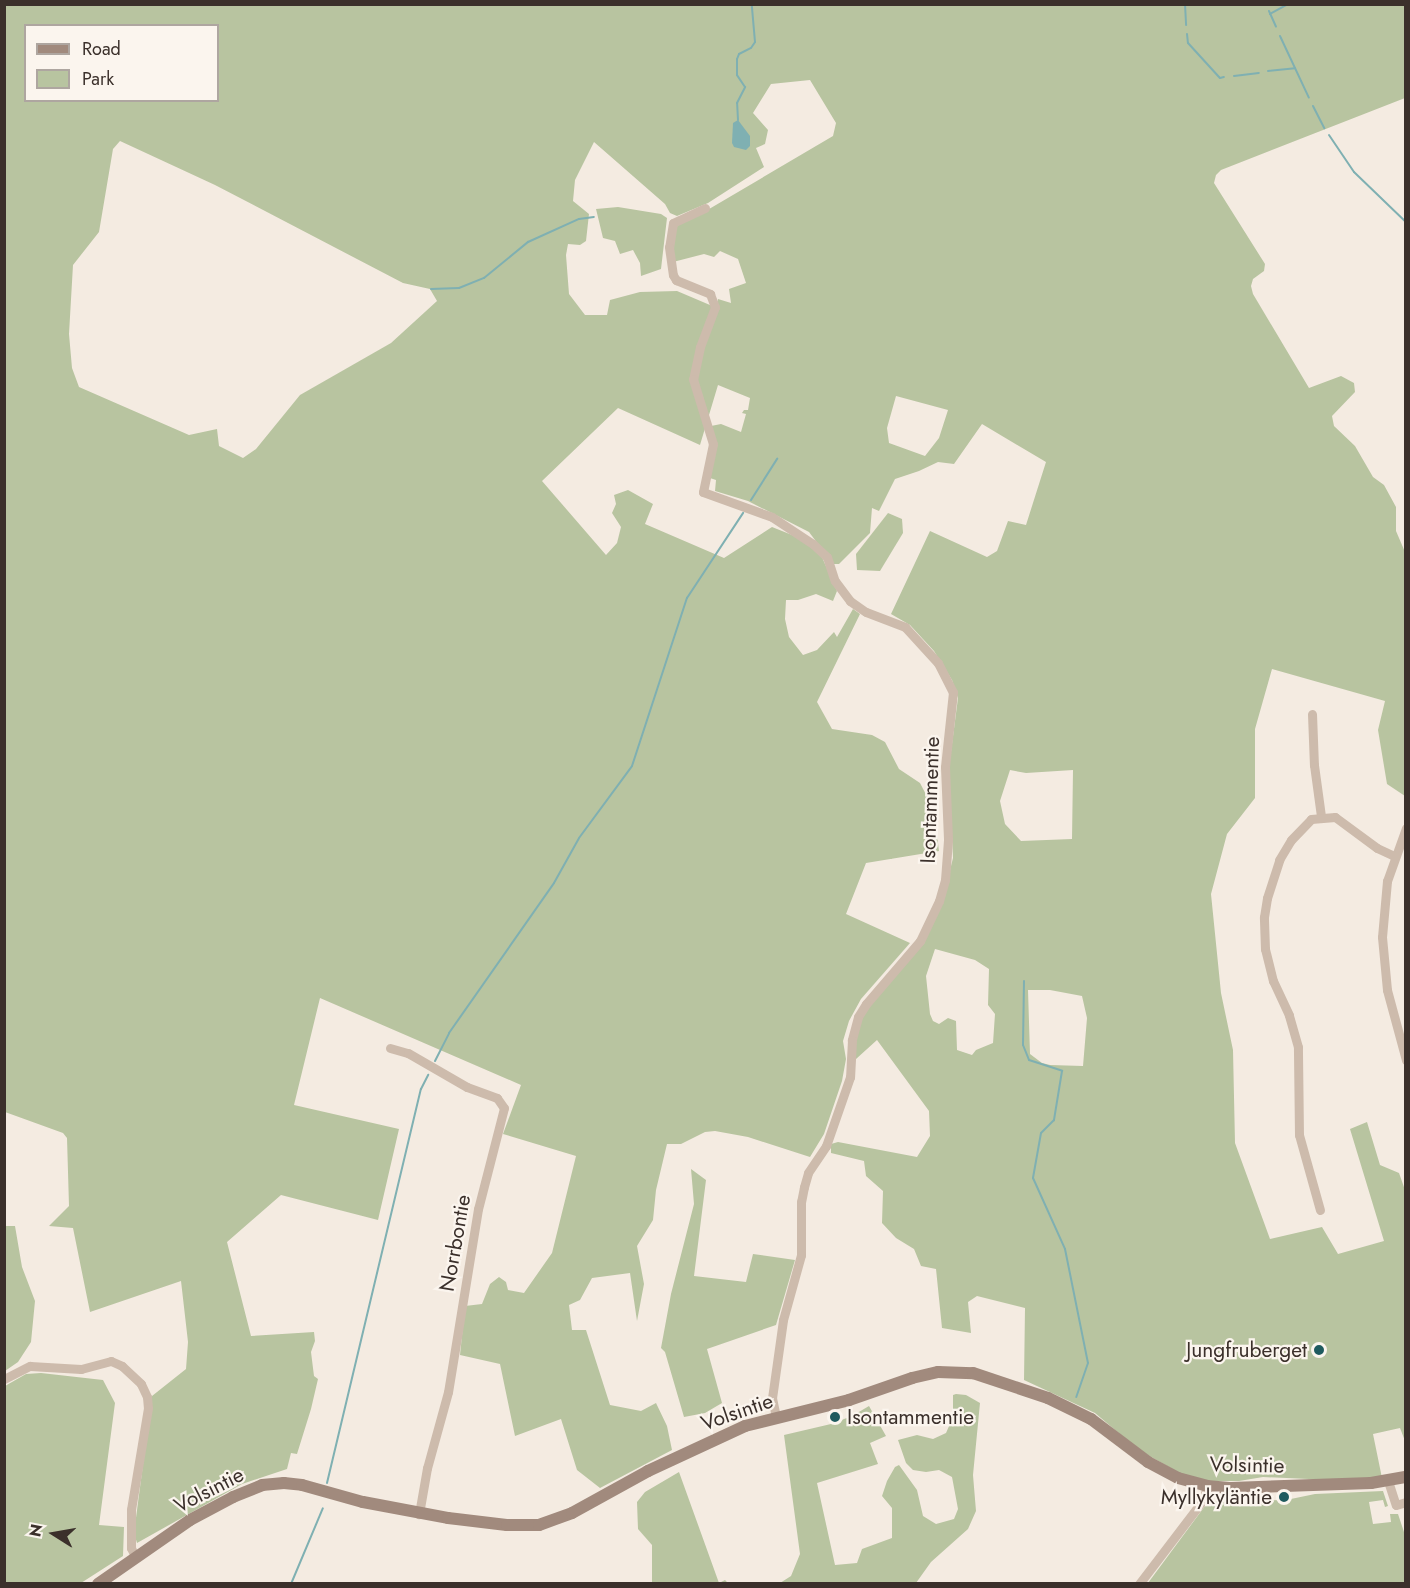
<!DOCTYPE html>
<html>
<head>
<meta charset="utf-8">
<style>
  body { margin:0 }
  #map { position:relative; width:1410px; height:1588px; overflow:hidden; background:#f4ebe1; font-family:Jost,sans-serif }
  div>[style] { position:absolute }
  .green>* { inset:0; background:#b8c4a0 }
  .water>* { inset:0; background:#7fb0b2 }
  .stream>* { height:2px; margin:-1px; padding:0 1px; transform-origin:1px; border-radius:1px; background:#7fb0b2 }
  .street>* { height:9px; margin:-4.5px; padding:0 4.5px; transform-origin:4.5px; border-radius:4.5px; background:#cdbbac }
  .secondary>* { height:12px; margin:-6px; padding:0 6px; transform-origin:6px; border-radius:6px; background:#a18a7d }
  .dots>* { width:16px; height:16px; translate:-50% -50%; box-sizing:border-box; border:3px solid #fbf5ee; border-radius:50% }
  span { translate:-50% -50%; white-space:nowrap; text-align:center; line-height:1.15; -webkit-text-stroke:4.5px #fbf5ee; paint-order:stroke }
  .street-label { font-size:21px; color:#3b302b }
  .poi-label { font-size:21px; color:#3b302b }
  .right { translate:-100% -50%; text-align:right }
  .left { translate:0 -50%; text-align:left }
  .frame { position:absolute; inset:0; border:6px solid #3b302b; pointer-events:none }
  .legend { position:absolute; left:24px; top:24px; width:195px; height:78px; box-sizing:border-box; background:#fbf5ee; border:2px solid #aea6a0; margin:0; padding:8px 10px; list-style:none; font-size:18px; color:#3b302b }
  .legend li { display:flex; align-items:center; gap:12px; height:30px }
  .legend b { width:30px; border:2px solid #aea6a0 }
  .north { position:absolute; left:24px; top:1504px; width:60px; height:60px; -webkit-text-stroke:4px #fbf5ee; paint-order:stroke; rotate:281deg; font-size:16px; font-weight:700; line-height:24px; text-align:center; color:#3b302b }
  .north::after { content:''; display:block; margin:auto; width:21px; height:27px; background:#3b302b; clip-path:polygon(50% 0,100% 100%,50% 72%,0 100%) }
</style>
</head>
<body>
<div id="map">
  <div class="green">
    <div style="clip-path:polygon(evenodd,4px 5px,1405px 5px,1405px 98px,1221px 170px,1216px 175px,1214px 183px,1265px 264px,1264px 271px,1253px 279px,1251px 286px,1253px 294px,1309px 388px,1341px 376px,1354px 383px,1355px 392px,1332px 416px,1334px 426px,1355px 446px,1373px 477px,1384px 485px,1396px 507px,1396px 531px,1405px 552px,1405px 796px,1387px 784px,1378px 730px,1385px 701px,1272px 669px,1255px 729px,1255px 798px,1227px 834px,1211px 894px,1221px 993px,1233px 1050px,1235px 1143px,1270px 1239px,1322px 1227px,1338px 1254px,1384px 1241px,1350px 1129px,1367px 1122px,1380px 1165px,1399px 1173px,1405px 1190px,1405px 1441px,1400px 1428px,1373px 1434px,1382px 1478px,1331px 1480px,1263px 1477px,1239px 1481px,1209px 1481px,1183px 1475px,1139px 1450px,1095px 1413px,1024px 1380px,1025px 1308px,977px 1296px,968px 1302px,971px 1333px,942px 1328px,936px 1269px,921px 1266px,914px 1249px,896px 1238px,882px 1223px,883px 1191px,866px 1176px,864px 1161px,831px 1153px,831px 1144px,838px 1142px,917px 1157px,930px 1136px,929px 1111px,877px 1040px,856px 1059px,855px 1046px,856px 1032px,867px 1008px,882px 991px,942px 902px,953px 858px,949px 767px,958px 698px,952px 680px,934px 651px,910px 625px,891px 614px,930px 531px,987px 557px,997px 551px,1008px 521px,1026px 525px,1046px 462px,982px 424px,954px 464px,938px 462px,919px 471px,895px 479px,879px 511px,872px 508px,870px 533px,839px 564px,833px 564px,809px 532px,748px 501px,715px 491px,716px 480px,710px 478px,711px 426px,721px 424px,741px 432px,746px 414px,742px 413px,744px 410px,748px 410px,750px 398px,718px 385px,700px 445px,618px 408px,542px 481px,606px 555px,617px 543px,621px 527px,612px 513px,616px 504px,614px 495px,628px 490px,653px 504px,645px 524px,724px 558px,772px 527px,797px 537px,821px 555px,837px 591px,833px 601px,816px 594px,798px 600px,786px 600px,785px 619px,789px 637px,803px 655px,817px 650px,834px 632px,837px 637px,853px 609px,860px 614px,817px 702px,832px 729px,872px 735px,885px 742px,899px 769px,920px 783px,934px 810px,939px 851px,866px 863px,846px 914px,910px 943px,861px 999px,849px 1021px,843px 1041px,846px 1059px,842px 1081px,824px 1134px,810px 1157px,748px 1137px,715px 1131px,705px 1132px,681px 1144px,667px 1144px,656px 1190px,653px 1220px,637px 1246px,644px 1284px,637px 1321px,630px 1273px,592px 1278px,580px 1300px,569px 1305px,572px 1330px,586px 1330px,610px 1405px,641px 1411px,656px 1403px,667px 1426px,672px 1450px,600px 1488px,577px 1470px,561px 1419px,515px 1436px,500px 1364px,460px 1355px,465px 1306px,482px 1304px,490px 1284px,499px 1277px,506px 1282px,508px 1290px,524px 1293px,552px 1253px,576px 1156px,503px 1134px,521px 1085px,320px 998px,294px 1105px,399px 1129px,378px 1220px,281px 1195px,227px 1242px,251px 1336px,314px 1332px,315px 1341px,311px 1352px,314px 1376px,318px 1379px,311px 1409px,297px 1454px,291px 1453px,287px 1469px,242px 1484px,137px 1543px,134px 1533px,152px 1396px,186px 1369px,188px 1342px,181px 1281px,90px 1312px,73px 1228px,49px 1226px,69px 1206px,67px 1138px,63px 1133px,5px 1112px,4px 5px,26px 26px,218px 26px,218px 100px,26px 100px,26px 26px,4px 5px,810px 80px,836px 123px,833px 136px,704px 212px,681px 221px,675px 229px,672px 240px,673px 262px,704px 254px,714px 257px,720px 251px,738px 259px,746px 283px,729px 289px,731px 303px,718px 299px,717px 308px,677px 291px,640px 292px,610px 300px,607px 315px,585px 315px,569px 294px,566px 255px,568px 244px,580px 245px,586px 241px,589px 214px,573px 201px,575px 180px,594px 142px,665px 204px,670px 213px,677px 216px,708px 203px,764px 167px,756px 148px,765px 144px,768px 130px,753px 113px,771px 84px,810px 80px,4px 5px,120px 141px,215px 185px,403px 283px,430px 289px,437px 301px,391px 343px,300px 395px,256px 449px,243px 458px,219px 446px,217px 429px,189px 435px,79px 387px,72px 368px,69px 334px,73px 265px,99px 232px,113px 149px,120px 141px,4px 5px,896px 396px,948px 410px,939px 438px,925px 456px,889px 443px,887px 428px,896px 396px,4px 5px,1010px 770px,1026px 773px,1073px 770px,1072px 839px,1021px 841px,1005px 824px,1000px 801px,1010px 770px,4px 5px,935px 949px,975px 960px,989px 969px,988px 1005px,995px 1014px,993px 1043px,976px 1050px,972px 1055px,957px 1050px,956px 1021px,948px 1018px,939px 1024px,933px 1021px,930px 1014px,926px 976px,935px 949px,4px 5px,1028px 990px,1050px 990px,1082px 996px,1087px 1018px,1083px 1066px,1050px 1065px,1042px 1063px,1030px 1054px,1028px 990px)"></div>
    <div style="clip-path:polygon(618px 207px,661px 214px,667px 218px,661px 269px,641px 276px,640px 263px,633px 250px,620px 254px,615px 241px,603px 238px,596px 209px)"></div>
    <div style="clip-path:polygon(888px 513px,902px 519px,903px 533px,880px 571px,857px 570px,856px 554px)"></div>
    <div style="clip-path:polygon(691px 1169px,706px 1180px,694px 1276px,746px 1282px,753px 1254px,795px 1260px,776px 1325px,707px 1349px,722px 1403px,705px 1413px,684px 1417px,665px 1352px,661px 1348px,671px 1294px,694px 1204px)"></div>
    <div style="clip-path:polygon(5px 1226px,15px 1226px,22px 1267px,35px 1301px,31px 1342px,18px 1362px,5px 1371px)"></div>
    <div style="clip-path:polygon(41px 1373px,103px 1380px,115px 1403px,99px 1525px,124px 1527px,123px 1556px,81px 1583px,5px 1583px,5px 1386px,26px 1374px)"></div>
    <div style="clip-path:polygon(956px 1394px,966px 1395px,980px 1403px,973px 1475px,976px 1511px,968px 1529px,931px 1562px,916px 1583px,780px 1583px,791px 1576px,800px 1554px,784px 1435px,831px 1424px,852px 1416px,869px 1406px,886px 1436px,870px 1443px,878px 1464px,817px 1483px,835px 1565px,857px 1563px,862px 1549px,892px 1538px,892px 1508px,882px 1496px,887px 1481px,895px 1467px,899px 1465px,917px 1490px,923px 1516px,936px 1524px,954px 1519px,958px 1509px,952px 1477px,939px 1470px,926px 1472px,913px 1470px,906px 1463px,898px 1440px,917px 1435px,933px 1439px,946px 1433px,953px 1417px,953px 1395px)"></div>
    <div style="clip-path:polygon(679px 1472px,719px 1583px,725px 1580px,728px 1583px,652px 1583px,652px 1545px,638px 1529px,637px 1502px,645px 1492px)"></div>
    <div style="clip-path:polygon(1383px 1491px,1388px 1506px,1385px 1507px,1383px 1500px,1369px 1502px,1373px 1524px,1391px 1522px,1390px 1514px,1398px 1514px,1405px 1535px,1405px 1583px,1148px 1583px,1205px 1506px,1214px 1501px,1286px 1500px,1315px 1494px)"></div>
  </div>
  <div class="water">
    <div style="clip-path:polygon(738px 120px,750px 136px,750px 146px,746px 150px,734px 147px,732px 143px,733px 123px)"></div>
  </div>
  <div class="stream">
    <div style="left:1185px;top:4px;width:21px;rotate:87deg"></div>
    <div style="left:1269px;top:11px;width:17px;rotate:66deg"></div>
    <div style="left:1270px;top:14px;width:21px;rotate:-29deg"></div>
    <div style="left:1187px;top:34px;width:9px;rotate:84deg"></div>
    <div style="left:1188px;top:43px;width:47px;rotate:47.6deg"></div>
    <div style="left:1220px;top:78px;width:4px;rotate:-14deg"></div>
    <div style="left:1280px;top:36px;width:68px;rotate:64.9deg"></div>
    <div style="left:1268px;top:71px;width:27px;rotate:-6deg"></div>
    <div style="left:1234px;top:76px;width:25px;rotate:-7deg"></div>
    <div style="left:1313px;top:106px;width:25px;rotate:63deg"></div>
    <div style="left:738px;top:120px;width:17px;rotate:-93deg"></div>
    <div style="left:737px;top:103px;width:18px;rotate:-63deg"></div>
    <div style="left:745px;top:87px;width:14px;rotate:-124deg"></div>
    <div style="left:737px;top:75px;width:16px;rotate:-90deg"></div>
    <div style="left:737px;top:59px;width:5px;rotate:-68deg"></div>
    <div style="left:739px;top:54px;width:13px;rotate:-27deg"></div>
    <div style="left:751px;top:48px;width:7px;rotate:-56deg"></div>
    <div style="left:755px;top:42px;width:38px;rotate:-95deg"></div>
    <div style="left:1329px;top:135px;width:45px;rotate:56deg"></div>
    <div style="left:1354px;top:172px;width:72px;rotate:43.9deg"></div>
    <div style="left:431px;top:289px;width:28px;rotate:-2deg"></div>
    <div style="left:459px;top:288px;width:27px;rotate:-22deg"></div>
    <div style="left:484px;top:278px;width:57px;rotate:-39.3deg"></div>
    <div style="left:528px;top:242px;width:56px;rotate:-24.3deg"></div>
    <div style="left:579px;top:219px;width:15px;rotate:-8deg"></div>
    <div style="left:751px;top:500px;width:49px;rotate:-57.6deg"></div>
    <div style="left:1024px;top:981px;width:64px;rotate:90.9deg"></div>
    <div style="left:1023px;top:1045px;width:16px;rotate:68deg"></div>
    <div style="left:1029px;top:1060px;width:35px;rotate:18deg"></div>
    <div style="left:1062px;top:1071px;width:50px;rotate:99.3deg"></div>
    <div style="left:1054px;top:1120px;width:18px;rotate:135deg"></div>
    <div style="left:1041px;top:1133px;width:46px;rotate:100.1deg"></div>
    <div style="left:1033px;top:1178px;width:78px;rotate:65.7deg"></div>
    <div style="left:1065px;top:1249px;width:116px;rotate:78.6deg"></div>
    <div style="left:1088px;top:1363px;width:36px;rotate:109deg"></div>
    <div style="left:435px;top:1061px;width:31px;rotate:-63deg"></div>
    <div style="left:449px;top:1033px;width:183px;rotate:-55deg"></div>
    <div style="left:554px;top:883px;width:51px;rotate:-60.9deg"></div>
    <div style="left:579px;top:838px;width:89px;rotate:-53.6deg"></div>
    <div style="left:632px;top:766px;width:177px;rotate:-71.9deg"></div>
    <div style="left:687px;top:598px;width:102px;rotate:-56.6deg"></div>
    <div style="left:327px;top:1483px;width:405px;rotate:-76.6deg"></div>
    <div style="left:421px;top:1089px;width:16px;rotate:-63deg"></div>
    <div style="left:291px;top:1584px;width:82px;rotate:-67.2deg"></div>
  </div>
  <div class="street">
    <div style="left:705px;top:208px;width:35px;rotate:155deg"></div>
    <div style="left:673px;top:223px;width:24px;rotate:99deg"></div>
    <div style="left:669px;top:247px;width:28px;rotate:82deg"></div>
    <div style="left:673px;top:275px;width:6px;rotate:59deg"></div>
    <div style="left:676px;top:280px;width:37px;rotate:22deg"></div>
    <div style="left:710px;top:294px;width:14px;rotate:69deg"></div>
    <div style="left:715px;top:307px;width:43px;rotate:110.6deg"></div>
    <div style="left:700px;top:347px;width:33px;rotate:102deg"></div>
    <div style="left:693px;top:379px;width:68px;rotate:72.9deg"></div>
    <div style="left:713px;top:444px;width:49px;rotate:101.8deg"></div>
    <div style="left:703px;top:492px;width:73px;rotate:19.9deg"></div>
    <div style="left:772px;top:517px;width:49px;rotate:33.4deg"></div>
    <div style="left:813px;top:544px;width:19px;rotate:43deg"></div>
    <div style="left:827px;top:557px;width:25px;rotate:72deg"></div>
    <div style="left:835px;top:581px;width:25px;rotate:53deg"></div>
    <div style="left:850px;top:601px;width:19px;rotate:35deg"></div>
    <div style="left:866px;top:612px;width:42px;rotate:21deg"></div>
    <div style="left:905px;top:627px;width:49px;rotate:47.5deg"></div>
    <div style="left:938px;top:663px;width:33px;rotate:63deg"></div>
    <div style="left:953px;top:692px;width:75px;rotate:96.1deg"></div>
    <div style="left:945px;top:767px;width:73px;rotate:87.6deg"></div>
    <div style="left:948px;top:840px;width:40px;rotate:94.3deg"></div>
    <div style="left:945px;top:880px;width:22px;rotate:106deg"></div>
    <div style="left:939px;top:901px;width:44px;rotate:115.4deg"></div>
    <div style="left:920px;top:941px;width:83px;rotate:130.6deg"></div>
    <div style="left:866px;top:1004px;width:15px;rotate:122deg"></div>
    <div style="left:858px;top:1017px;width:24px;rotate:105deg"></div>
    <div style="left:852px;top:1040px;width:37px;rotate:93deg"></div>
    <div style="left:850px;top:1077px;width:73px;rotate:109.2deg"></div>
    <div style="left:826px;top:1146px;width:32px;rotate:124deg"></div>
    <div style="left:808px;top:1173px;width:15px;rotate:106deg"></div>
    <div style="left:804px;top:1187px;width:15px;rotate:101deg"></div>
    <div style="left:801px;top:1202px;width:53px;rotate:90deg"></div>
    <div style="left:801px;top:1255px;width:67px;rotate:105.5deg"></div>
    <div style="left:783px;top:1320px;width:79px;rotate:98deg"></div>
    <div style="left:772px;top:1398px;width:19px;rotate:78deg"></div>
    <div style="left:1312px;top:714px;width:51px;rotate:87.8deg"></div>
    <div style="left:1314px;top:765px;width:51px;rotate:82.2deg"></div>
    <div style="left:1406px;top:828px;width:56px;rotate:109.7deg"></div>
    <div style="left:1387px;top:881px;width:56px;rotate:95.1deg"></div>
    <div style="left:1382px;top:937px;width:53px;rotate:84.6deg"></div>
    <div style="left:1387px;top:990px;width:73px;rotate:74.8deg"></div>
    <div style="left:390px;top:1048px;width:19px;rotate:16deg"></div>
    <div style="left:408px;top:1053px;width:68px;rotate:30deg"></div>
    <div style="left:467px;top:1087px;width:32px;rotate:20deg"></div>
    <div style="left:497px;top:1098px;width:12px;rotate:55deg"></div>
    <div style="left:504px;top:1108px;width:104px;rotate:104.4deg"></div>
    <div style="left:478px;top:1209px;width:185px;rotate:99.3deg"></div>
    <div style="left:448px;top:1392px;width:79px;rotate:105.4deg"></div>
    <div style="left:427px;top:1468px;width:47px;rotate:99.9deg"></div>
    <div style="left:1320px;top:1210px;width:78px;rotate:-105.6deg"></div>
    <div style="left:1299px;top:1135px;width:88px;rotate:-90.7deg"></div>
    <div style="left:1298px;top:1047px;width:33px;rotate:-106deg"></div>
    <div style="left:1289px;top:1015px;width:38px;rotate:-115deg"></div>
    <div style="left:1273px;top:981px;width:33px;rotate:-104deg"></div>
    <div style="left:1265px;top:949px;width:32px;rotate:-92deg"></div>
    <div style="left:1264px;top:917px;width:19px;rotate:-81deg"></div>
    <div style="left:1267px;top:898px;width:40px;rotate:-72deg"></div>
    <div style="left:1279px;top:860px;width:23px;rotate:-59deg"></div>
    <div style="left:1291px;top:840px;width:29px;rotate:-46deg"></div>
    <div style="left:1311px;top:819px;width:24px;rotate:-5deg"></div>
    <div style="left:1335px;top:817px;width:52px;rotate:36.4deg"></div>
    <div style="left:1377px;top:848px;width:19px;rotate:25deg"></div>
    <div style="left:4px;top:1379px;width:29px;rotate:-27deg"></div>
    <div style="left:30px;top:1366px;width:51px;rotate:3.4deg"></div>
    <div style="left:81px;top:1369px;width:31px;rotate:-15deg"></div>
    <div style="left:111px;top:1361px;width:12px;rotate:24deg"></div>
    <div style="left:122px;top:1366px;width:26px;rotate:43deg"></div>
    <div style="left:141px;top:1384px;width:14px;rotate:65deg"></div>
    <div style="left:147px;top:1397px;width:11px;rotate:85deg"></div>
    <div style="left:148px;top:1408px;width:103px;rotate:99.5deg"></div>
    <div style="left:131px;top:1510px;width:38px;rotate:90deg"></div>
    <div style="left:131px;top:1548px;width:9px;rotate:63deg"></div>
    <div style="left:1388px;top:1481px;width:25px;rotate:72deg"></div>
    <div style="left:1396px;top:1505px;width:10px;rotate:-17deg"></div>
    <div style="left:1139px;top:1584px;width:106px;rotate:-52.7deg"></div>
    <div style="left:1203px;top:1500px;width:15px;rotate:-74deg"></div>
  </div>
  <div class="secondary">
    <div style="left:98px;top:1584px;width:112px;rotate:-34.8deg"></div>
    <div style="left:190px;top:1520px;width:49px;rotate:-28.1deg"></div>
    <div style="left:233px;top:1497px;width:31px;rotate:-22deg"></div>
    <div style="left:262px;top:1485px;width:22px;rotate:-5deg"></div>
    <div style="left:284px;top:1483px;width:18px;rotate:6deg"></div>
    <div style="left:302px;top:1485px;width:63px;rotate:15.6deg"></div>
    <div style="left:363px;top:1502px;width:86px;rotate:10.7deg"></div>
    <div style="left:448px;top:1518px;width:59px;rotate:6.8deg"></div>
    <div style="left:507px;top:1525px;width:32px"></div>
    <div style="left:539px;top:1525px;width:35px;rotate:-20deg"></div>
    <div style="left:572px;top:1513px;width:87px;rotate:-28.9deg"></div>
    <div style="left:648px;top:1471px;width:107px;rotate:-24.9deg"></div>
    <div style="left:745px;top:1426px;width:107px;rotate:-14deg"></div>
    <div style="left:849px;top:1400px;width:67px;rotate:-19.2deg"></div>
    <div style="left:912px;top:1378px;width:27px;rotate:-13deg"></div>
    <div style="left:938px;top:1372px;width:35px;rotate:2deg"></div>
    <div style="left:973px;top:1373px;width:79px;rotate:18.4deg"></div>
    <div style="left:1048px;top:1398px;width:48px;rotate:26deg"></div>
    <div style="left:1091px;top:1419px;width:71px;rotate:37deg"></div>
    <div style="left:1148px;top:1462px;width:34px;rotate:28deg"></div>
    <div style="left:1178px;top:1478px;width:30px;rotate:15deg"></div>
    <div style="left:1207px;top:1486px;width:25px;rotate:5deg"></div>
    <div style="left:1232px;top:1488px;width:139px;rotate:-2.1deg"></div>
    <div style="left:1371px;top:1483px;width:36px;rotate:-10deg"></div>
  </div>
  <div class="dots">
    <div style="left:1319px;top:1350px;background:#1f5a5e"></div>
    <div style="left:835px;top:1417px;background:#1f5a5e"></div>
    <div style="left:1284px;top:1497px;background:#1f5a5e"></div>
  </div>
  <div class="street-label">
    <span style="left:930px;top:800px;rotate:-88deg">Isontammentie</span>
    <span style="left:455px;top:1243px;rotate:-80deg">Norrbontie</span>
    <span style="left:737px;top:1412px;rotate:-19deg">Volsintie</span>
    <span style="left:1247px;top:1465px;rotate:1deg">Volsintie</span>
    <span style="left:209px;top:1490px;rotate:-27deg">Volsintie</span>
  </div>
  <div class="poi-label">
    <span class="right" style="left:1307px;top:1350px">Jungfruberget</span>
    <span class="left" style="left:847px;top:1417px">Isontammentie</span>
    <span class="right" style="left:1272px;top:1497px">Myllykyläntie</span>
  </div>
  <div class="frame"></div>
  <ul class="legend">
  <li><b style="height:8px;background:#a18a7d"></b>Road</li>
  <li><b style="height:16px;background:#b8c4a0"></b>Park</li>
  </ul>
  <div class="north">N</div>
</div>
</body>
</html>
